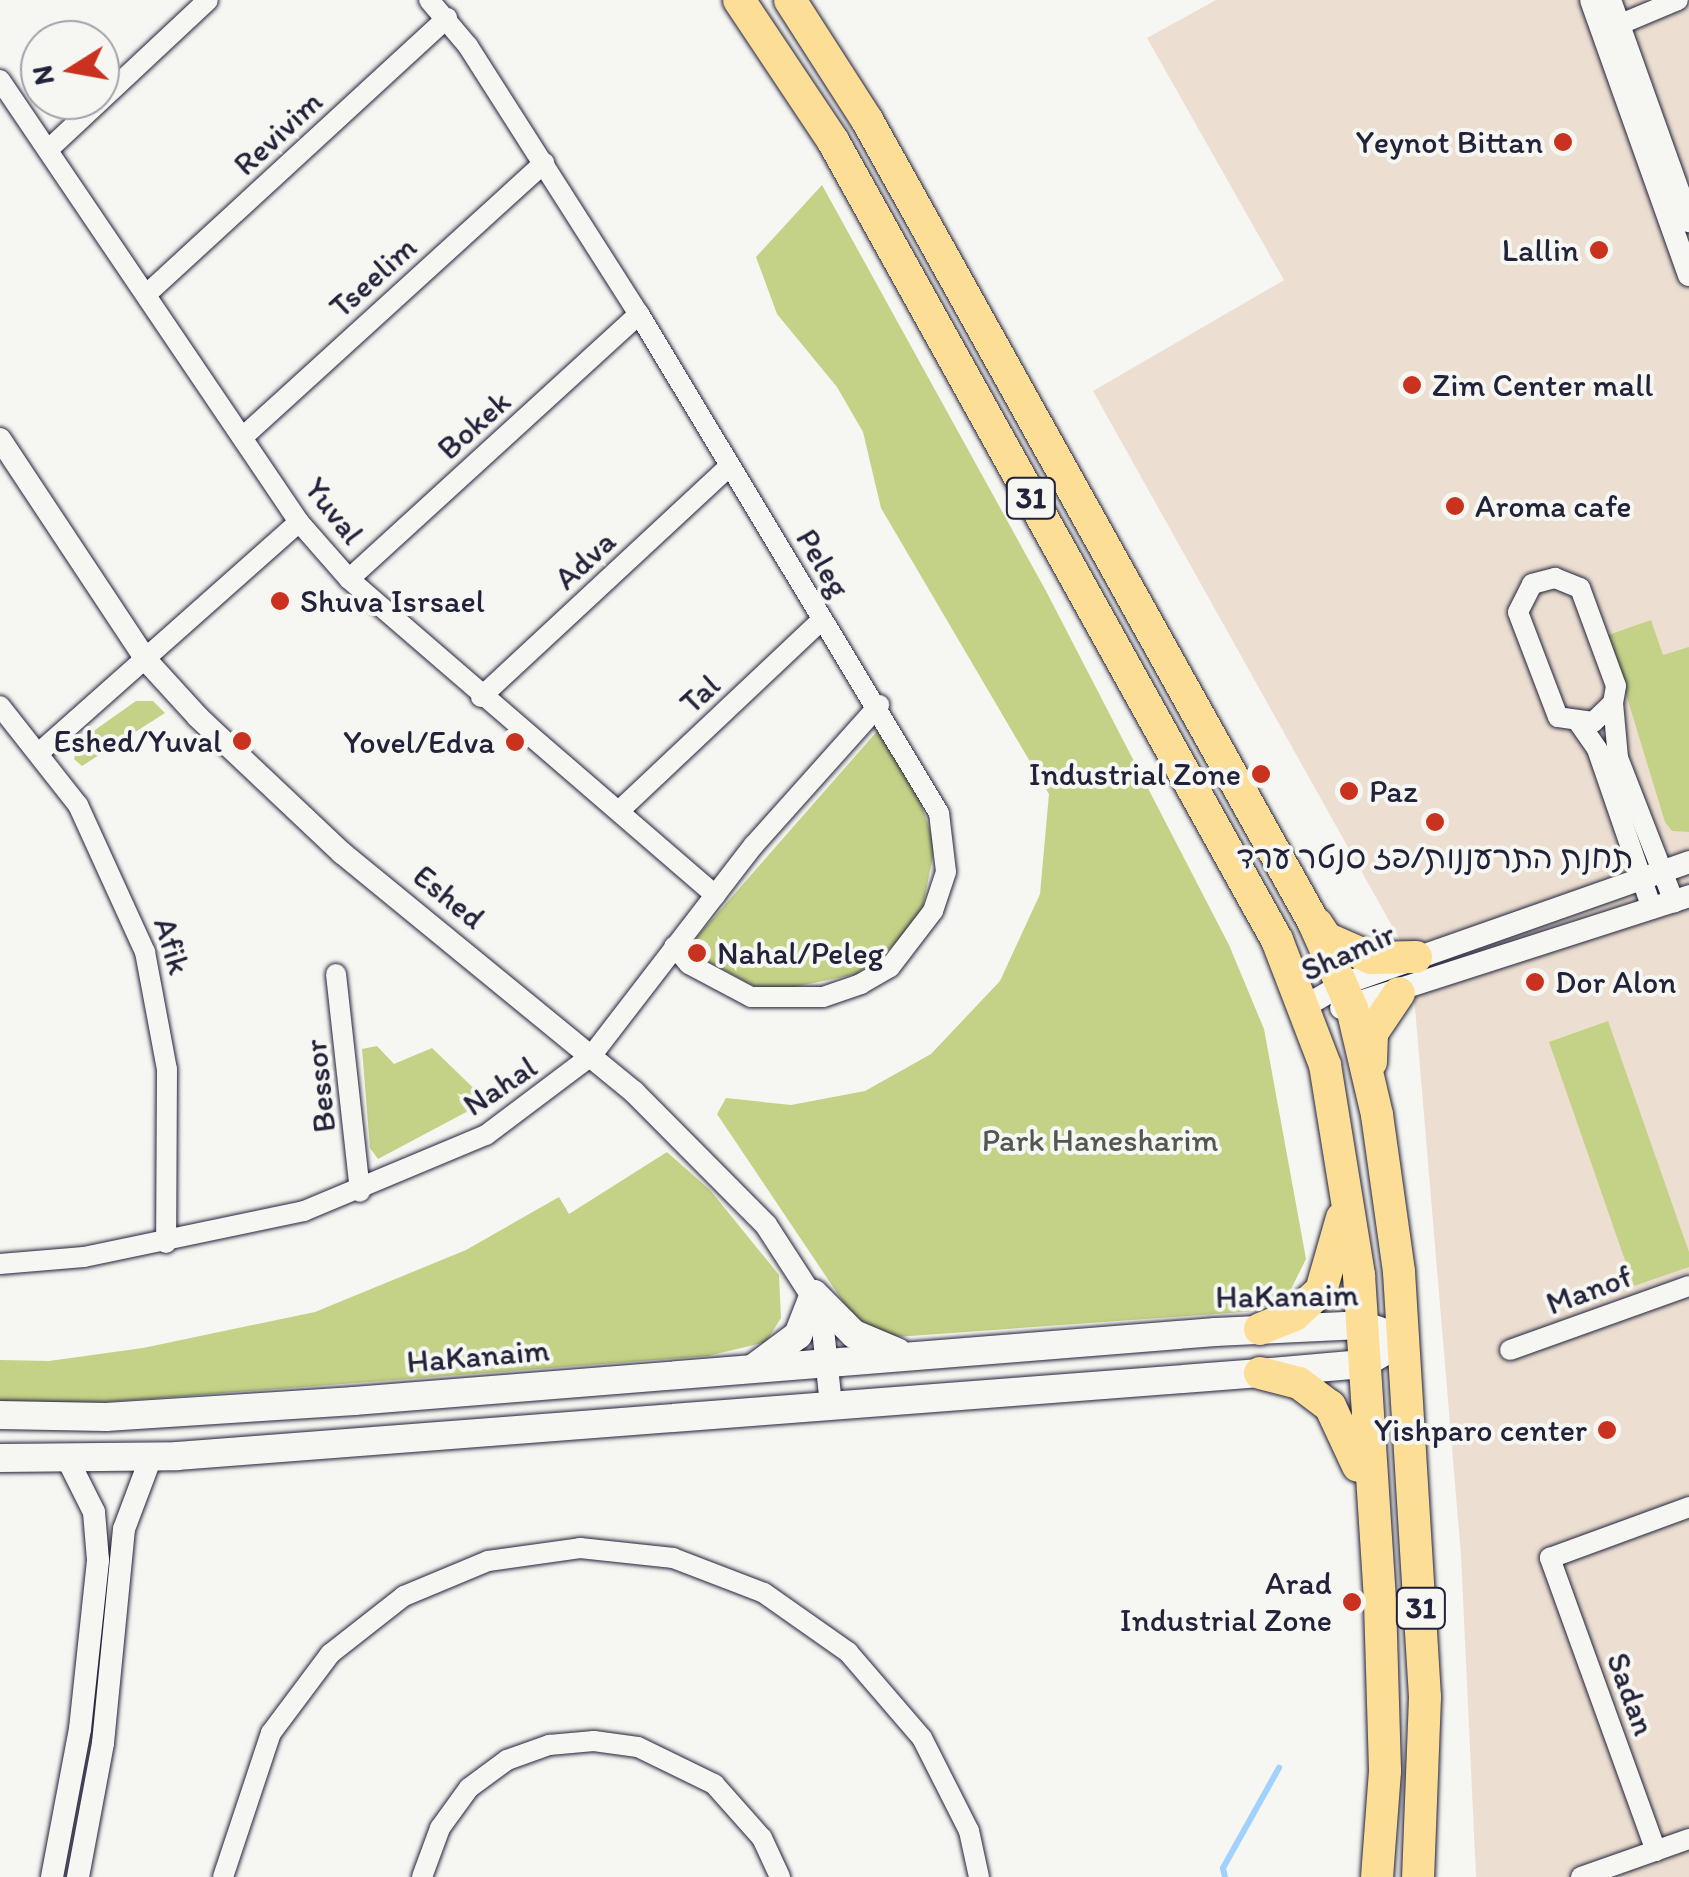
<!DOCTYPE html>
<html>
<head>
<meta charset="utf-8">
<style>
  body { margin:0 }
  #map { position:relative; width:1689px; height:1877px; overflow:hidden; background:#f6f6f2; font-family:Itim,"Playpen Sans Hebrew",sans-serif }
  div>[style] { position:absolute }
  .built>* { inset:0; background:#ecdfd1 }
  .green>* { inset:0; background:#c3d286 }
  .stream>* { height:6px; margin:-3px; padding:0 3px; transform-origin:3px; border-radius:3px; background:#a1d2fe }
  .roads { filter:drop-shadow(0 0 2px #22223b) drop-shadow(0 0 2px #22223b) }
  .minor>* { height:20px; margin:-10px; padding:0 10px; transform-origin:10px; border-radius:10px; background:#f6f6f2 }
  .tertiary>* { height:22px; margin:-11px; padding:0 11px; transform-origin:11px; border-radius:11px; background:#f6f6f2 }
  .secondary>* { height:28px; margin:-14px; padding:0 14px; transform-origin:14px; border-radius:14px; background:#f6f6f2 }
  .trunk>* { height:32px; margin:-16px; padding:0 16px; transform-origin:16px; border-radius:16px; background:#fdde96 }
  .dots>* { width:28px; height:28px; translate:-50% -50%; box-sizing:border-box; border:5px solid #f6f6f2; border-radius:50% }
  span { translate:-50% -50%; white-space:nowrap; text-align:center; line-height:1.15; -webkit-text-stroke:8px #f6f6f2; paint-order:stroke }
  .shield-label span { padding:2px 8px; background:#f6f6f2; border:2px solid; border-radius:8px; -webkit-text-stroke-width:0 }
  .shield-label { font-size:30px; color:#22223b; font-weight:700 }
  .street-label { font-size:32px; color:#22223b }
  .poi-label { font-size:32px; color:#22223b }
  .right { translate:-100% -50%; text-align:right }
  .left { translate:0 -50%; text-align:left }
  .park-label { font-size:32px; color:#525752 }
  .north { position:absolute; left:20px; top:20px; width:100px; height:100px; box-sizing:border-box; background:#f6f6f2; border:2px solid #a1a1a9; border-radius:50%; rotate:259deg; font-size:28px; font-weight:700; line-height:40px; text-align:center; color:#22223b }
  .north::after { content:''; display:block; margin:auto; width:35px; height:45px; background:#c8321e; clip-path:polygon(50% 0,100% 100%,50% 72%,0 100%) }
</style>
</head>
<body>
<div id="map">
  <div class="built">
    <div style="clip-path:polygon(1216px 0,1689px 0,1689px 1877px,1476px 1877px,1461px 1555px,1411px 960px,1093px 391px,1284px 280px,1147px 38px)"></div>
  </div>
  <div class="green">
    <div style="clip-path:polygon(822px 185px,1046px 591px,1229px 945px,1264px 1029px,1306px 1259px,1289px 1293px,1258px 1311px,868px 1339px,717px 1114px,726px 1098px,791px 1105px,865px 1091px,931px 1054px,1000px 981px,1040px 894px,1049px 794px,881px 508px,863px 432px,837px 387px,777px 314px,756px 257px)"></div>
    <div style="clip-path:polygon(1651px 620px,1663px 655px,1689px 647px,1689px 832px,1672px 831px,1665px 822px,1608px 635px)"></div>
    <div style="clip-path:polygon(136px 701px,153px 701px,165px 713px,82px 766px,74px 759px,78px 742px)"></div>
    <div style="clip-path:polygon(879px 729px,918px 794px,935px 846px,923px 906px,904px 937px,857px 974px,780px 990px,754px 986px,696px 955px,688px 947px)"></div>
    <div style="clip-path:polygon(1608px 1021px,1689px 1252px,1689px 1267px,1634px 1286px,1549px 1042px)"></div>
    <div style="clip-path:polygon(377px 1046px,394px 1064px,432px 1048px,487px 1101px,378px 1159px,370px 1148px,362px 1049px)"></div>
    <div style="clip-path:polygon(667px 1152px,710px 1190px,779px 1275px,781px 1318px,766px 1342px,708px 1356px,106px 1402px,0 1404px,0 1360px,49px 1361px,143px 1348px,315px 1312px,466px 1250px,559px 1197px,569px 1214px)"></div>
  </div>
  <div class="stream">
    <div style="left:1225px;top:1877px;width:9px;rotate:-103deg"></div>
    <div style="left:1223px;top:1868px;width:115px;rotate:-60.8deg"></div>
  </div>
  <div class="roads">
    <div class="minor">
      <div style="left:429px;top:0;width:60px;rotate:49.7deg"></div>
      <div style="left:468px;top:46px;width:318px;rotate:57.5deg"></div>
      <div style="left:639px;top:314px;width:582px;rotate:58.99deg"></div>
      <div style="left:939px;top:813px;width:59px;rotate:83.2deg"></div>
      <div style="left:946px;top:872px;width:41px;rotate:108.4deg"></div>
      <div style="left:933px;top:911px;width:71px;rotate:127.5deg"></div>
      <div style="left:890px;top:967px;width:34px;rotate:150deg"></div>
      <div style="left:861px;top:984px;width:40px;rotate:161.1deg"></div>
      <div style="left:823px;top:997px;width:72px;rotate:180deg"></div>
      <div style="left:751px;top:997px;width:70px;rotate:-152deg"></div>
      <div style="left:689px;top:964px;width:23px;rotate:-130deg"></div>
      <div style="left:1604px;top:31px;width:80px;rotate:-22.7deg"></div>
      <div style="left:0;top:80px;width:534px;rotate:55.92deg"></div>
      <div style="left:299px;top:522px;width:76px;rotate:48.7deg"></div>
      <div style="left:349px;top:579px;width:484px;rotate:40.8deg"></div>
      <div style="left:50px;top:148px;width:216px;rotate:-43.1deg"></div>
      <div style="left:149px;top:292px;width:405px;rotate:-42.6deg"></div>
      <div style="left:244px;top:436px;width:406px;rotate:-42.3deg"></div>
      <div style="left:1555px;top:578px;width:27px;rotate:22deg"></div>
      <div style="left:1580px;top:588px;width:104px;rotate:69.8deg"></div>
      <div style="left:1616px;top:686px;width:17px;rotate:100deg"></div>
      <div style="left:1613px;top:703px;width:28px;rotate:136deg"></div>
      <div style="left:1593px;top:722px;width:35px;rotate:-172deg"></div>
      <div style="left:1558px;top:717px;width:112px;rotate:-110.9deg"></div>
      <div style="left:1518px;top:612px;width:31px;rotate:-63deg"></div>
      <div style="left:1532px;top:584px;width:24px;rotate:-15deg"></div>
      <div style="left:349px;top:579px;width:393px;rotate:-42.4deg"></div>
      <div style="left:481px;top:697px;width:340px;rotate:-42.9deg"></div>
      <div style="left:1613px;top:703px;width:55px;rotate:84.8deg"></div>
      <div style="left:1618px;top:758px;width:155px;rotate:68.7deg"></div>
      <div style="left:0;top:706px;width:126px;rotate:51.8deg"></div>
      <div style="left:78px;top:805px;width:162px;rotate:65.5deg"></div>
      <div style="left:145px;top:952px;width:119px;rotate:79.4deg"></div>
      <div style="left:167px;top:1069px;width:174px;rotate:90.3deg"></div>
      <div style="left:1579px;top:723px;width:32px;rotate:55deg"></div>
      <div style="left:1597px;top:749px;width:169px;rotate:71deg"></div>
      <div style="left:41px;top:751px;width:345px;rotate:-41.6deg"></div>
      <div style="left:619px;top:811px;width:279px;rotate:-43.3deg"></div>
      <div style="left:336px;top:974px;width:219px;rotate:83.7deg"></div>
      <div style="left:0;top:1264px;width:84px;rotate:-4.8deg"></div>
      <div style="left:84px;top:1257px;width:225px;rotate:-11.8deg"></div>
      <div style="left:304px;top:1211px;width:197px;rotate:-22.7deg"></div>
      <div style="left:486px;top:1135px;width:133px;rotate:-37deg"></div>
      <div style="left:592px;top:1055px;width:265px;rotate:-52.4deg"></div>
      <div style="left:754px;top:845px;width:188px;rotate:-48.2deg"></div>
      <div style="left:1510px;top:1350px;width:190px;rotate:-19.7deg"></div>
      <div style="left:1656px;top:1851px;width:312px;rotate:-109.9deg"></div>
      <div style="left:1550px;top:1558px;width:148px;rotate:-20.1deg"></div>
      <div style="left:223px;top:1877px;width:152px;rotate:-71.6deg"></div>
      <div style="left:271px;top:1733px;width:99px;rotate:-53.2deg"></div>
      <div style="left:330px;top:1654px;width:94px;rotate:-38.1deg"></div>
      <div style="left:404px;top:1596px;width:91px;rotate:-22.6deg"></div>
      <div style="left:488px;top:1561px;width:93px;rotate:-8deg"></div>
      <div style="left:580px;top:1548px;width:94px;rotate:6.1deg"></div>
      <div style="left:673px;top:1558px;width:97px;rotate:21deg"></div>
      <div style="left:764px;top:1593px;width:103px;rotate:35.1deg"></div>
      <div style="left:848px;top:1652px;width:113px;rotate:49.3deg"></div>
      <div style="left:922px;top:1738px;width:104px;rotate:63.2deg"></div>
      <div style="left:969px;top:1831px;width:47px;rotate:77.7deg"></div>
      <div style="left:422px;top:1877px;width:52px;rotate:-69.8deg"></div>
      <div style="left:440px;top:1828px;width:49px;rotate:-54.1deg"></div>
      <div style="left:469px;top:1788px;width:47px;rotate:-36.4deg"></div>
      <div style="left:507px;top:1760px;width:45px;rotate:-19.7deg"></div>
      <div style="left:549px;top:1745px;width:45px;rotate:-5.1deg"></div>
      <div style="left:594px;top:1741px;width:44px;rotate:7.8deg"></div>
      <div style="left:638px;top:1747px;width:85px;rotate:26deg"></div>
      <div style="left:714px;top:1784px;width:72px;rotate:48.4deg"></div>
      <div style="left:762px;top:1838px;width:43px;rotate:65.2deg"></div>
      <div style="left:1581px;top:1877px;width:114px;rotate:-19.4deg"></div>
    </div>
    <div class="tertiary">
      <div style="left:1591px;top:0;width:292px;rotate:70.4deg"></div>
      <div style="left:1610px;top:0;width:235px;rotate:70.3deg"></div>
      <div style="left:0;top:439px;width:265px;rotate:56.5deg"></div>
      <div style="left:146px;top:660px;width:77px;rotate:47.6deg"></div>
      <div style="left:198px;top:717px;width:198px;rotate:43.4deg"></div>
      <div style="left:342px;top:853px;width:377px;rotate:39.3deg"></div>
      <div style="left:634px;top:1092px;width:187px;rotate:45.2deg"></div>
      <div style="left:766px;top:1225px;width:101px;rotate:57.1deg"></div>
      <div style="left:821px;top:1310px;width:96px;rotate:84deg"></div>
      <div style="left:1302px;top:1008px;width:48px;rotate:-30.3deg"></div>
      <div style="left:1343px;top:984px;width:367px;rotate:-19.4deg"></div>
      <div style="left:1341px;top:1008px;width:366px;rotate:-17.8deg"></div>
      <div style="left:52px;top:1877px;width:151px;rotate:-79.3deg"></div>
      <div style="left:80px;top:1729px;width:170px;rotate:-83.9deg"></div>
      <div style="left:98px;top:1560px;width:48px;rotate:-94.8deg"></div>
      <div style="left:94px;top:1512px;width:58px;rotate:-116.6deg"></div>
      <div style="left:78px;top:1877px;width:136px;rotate:-79.4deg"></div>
      <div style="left:103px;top:1743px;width:215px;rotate:-84.4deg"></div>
      <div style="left:124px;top:1529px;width:77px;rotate:-69.4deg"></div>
    </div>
    <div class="secondary">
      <div style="left:814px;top:1294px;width:57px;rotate:45deg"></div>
      <div style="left:854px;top:1334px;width:47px;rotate:22.7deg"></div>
      <div style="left:755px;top:1367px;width:54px;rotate:-36.7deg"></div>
      <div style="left:798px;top:1335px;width:44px;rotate:-68.7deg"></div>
      <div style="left:0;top:1415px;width:106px;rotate:1.1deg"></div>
      <div style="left:106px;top:1417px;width:249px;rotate:-3.7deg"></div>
      <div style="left:354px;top:1401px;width:864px;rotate:-4.58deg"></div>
      <div style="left:1215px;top:1332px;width:146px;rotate:-2.7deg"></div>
      <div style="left:1361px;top:1325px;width:19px;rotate:18deg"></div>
      <div style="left:0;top:1458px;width:177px;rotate:-0.6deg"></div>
      <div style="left:177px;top:1456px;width:1086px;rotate:-4.38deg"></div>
      <div style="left:1260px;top:1373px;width:103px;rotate:-5deg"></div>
      <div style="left:1363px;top:1364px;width:48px;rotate:-30.3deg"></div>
    </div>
    <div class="trunk">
      <div style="left:739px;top:0;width:169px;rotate:56.3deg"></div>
      <div style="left:833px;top:141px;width:914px;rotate:60.94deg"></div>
      <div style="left:1277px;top:940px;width:134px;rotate:69deg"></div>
      <div style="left:1325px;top:1065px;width:213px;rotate:80.8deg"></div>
      <div style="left:1359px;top:1275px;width:328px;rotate:86.3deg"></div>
      <div style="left:1380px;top:1602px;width:169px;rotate:88.3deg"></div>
      <div style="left:1385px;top:1771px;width:106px;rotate:94.3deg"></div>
      <div style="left:790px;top:0;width:143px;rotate:57.3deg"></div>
      <div style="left:867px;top:120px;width:917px;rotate:60.89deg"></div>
      <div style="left:1313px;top:921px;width:95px;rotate:65.9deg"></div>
      <div style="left:1352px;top:1008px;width:110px;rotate:76.8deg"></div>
      <div style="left:1377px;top:1115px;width:159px;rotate:82deg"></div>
      <div style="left:1399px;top:1272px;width:426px;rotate:86.5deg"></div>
      <div style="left:1425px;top:1697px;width:180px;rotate:92.2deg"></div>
      <div style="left:1317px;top:924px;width:17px;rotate:57deg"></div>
      <div style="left:1326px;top:938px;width:49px;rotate:24deg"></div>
      <div style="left:1371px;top:958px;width:45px;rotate:-1.3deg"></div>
      <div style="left:1371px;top:1062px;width:29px;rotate:-88deg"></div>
      <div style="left:1372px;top:1033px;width:48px;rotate:-56deg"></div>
      <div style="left:1260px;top:1329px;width:37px;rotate:-22deg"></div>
      <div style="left:1294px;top:1315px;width:36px;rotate:-42deg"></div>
      <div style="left:1321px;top:1291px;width:76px;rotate:-74deg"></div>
      <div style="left:1260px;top:1373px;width:40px;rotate:14.4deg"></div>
      <div style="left:1299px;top:1383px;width:39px;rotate:37deg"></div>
      <div style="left:1330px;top:1406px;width:66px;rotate:65deg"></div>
    </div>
  </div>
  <div class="dots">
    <div style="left:1563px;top:142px;background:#c8321e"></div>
    <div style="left:1599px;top:250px;background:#c8321e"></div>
    <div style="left:1412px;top:385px;background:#c8321e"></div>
    <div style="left:1455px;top:506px;background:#c8321e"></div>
    <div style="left:280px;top:601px;background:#c8321e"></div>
    <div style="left:242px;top:741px;background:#c8321e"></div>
    <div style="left:515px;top:742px;background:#c8321e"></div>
    <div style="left:1261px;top:774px;background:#c8321e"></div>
    <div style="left:1349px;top:791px;background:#c8321e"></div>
    <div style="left:1435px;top:822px;background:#c8321e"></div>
    <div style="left:697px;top:953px;background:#c8321e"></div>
    <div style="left:1535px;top:982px;background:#c8321e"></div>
    <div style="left:1607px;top:1430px;background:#c8321e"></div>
    <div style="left:1352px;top:1602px;background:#c8321e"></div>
  </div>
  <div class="shield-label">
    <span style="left:1031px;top:498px">31</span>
    <span style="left:1421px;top:1608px">31</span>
  </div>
  <div class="street-label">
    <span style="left:278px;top:133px;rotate:-43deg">Revivim</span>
    <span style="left:373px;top:277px;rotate:-42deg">Tseelim</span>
    <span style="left:474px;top:425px;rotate:-42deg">Bokek</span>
    <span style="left:334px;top:511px;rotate:52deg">Yuval</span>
    <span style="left:585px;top:560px;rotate:-43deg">Adva</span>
    <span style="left:823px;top:563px;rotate:59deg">Peleg</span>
    <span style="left:700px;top:694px;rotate:-43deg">Tal</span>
    <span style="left:449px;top:897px;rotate:39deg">Eshed</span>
    <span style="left:172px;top:946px;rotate:73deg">Afik</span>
    <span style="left:1348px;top:952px;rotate:-24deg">Shamir</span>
    <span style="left:320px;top:1086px;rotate:-96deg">Bessor</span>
    <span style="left:500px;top:1086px;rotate:-34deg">Nahal</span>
    <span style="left:1589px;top:1290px;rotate:-20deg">Manof</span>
    <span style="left:1287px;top:1296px;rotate:-1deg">HaKanaim</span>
    <span style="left:478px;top:1356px;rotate:-5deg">HaKanaim</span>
    <span style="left:1631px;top:1694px;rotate:70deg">Sadan</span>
  </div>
  <div class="poi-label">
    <span class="right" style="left:1543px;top:142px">Yeynot Bittan</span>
    <span class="right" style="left:1579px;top:250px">Lallin</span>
    <span class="left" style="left:1432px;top:385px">Zim Center mall</span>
    <span class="left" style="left:1475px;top:506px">Aroma cafe</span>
    <span class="left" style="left:300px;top:601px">Shuva Isrsael</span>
    <span class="right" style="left:222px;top:741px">Eshed/Yuval</span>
    <span class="right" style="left:495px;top:742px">Yovel/Edva</span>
    <span class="right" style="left:1241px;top:774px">Industrial Zone</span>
    <span class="left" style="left:1369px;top:791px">Paz</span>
    <span style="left:1435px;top:857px">תחנת התרעננות/פז סנטר ערד</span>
    <span class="left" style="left:717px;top:953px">Nahal/Peleg</span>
    <span class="left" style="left:1555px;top:982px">Dor Alon</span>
    <span class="right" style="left:1587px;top:1430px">Yishparo center</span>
    <span class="right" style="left:1332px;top:1602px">Arad<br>Industrial Zone</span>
  </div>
  <div class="park-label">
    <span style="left:1100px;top:1140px">Park Hanesharim</span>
  </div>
  <div class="north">N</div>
</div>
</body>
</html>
